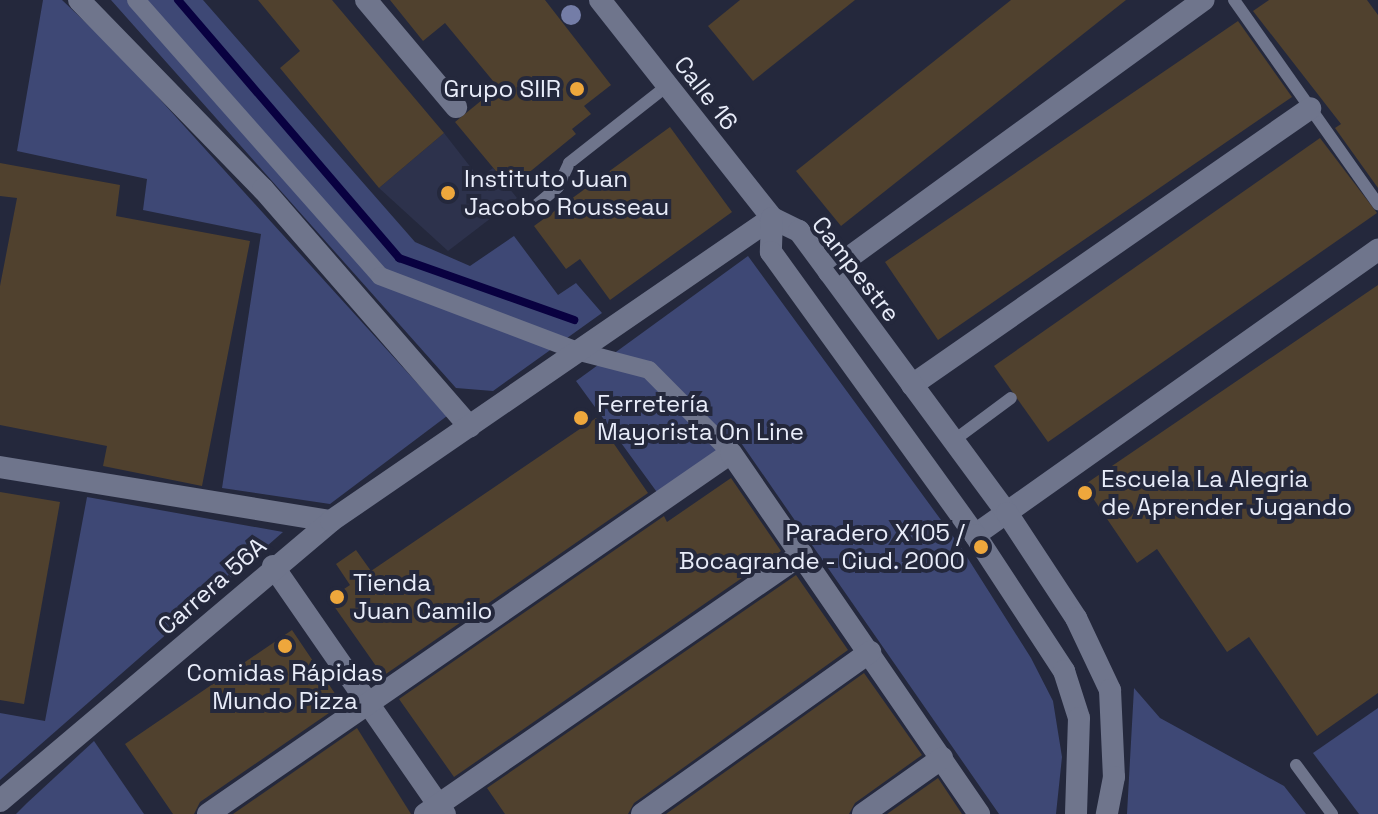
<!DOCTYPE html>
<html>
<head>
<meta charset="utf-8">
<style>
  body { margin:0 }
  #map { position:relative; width:1378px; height:814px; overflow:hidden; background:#24283c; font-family:"Space Grotesk",sans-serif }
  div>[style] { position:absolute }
  .built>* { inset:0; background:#2d324c }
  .green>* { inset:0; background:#3e4875 }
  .stream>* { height:8px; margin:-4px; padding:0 4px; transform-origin:4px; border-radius:4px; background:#090140 }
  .building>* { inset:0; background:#50412e }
  .service>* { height:12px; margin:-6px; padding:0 6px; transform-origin:6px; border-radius:6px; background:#6f758c }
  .pedestrian>* { height:18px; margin:-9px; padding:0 9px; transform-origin:9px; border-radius:9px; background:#6f758c }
  .minor>* { height:22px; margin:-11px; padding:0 11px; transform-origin:11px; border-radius:11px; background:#6f758c }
  .tertiary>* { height:22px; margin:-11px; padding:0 11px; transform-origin:11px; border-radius:11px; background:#6f758c }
  .trees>* { width:20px; height:20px; margin:-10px; border-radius:50%; background:#747da7 }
  .dots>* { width:22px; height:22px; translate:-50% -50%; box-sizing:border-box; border:4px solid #24283c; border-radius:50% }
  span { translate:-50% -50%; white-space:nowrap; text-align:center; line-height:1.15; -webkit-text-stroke:8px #24283c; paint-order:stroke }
  .poi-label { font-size:24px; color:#e8ecf9 }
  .right { translate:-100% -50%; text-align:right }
  .left { translate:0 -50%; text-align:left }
  .street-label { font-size:24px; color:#e8ecf9 }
</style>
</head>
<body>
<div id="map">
  <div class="built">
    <div style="clip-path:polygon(444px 133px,479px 178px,493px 168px,517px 198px,448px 251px,379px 188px)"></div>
  </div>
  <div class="green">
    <div style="clip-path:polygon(43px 0,62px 0,118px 53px,447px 416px,330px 504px,222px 488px,261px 234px,143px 210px,147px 179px,17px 151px)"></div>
    <div style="clip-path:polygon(111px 0,203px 0,415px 242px,470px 266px,514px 236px,558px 295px,576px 283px,602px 313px,493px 391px,456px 388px)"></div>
    <div style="clip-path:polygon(748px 256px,960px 546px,1031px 658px,1053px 701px,1062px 757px,1056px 814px,999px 814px,739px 440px,659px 495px,576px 381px)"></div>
    <div style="clip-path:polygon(87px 497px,283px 532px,0 780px,0 713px,45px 721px)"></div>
    <div style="clip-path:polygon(1134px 688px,1160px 718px,1284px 786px,1306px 814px,1127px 814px)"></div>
    <div style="clip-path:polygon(1378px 708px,1378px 814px,1359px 814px,1313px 753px)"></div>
    <div style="clip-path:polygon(94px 741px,144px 814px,16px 814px,27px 803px)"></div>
  </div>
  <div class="stream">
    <div style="left:178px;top:0;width:340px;rotate:49.4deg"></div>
    <div style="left:399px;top:258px;width:186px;rotate:19.5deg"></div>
  </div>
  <div class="building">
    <div style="clip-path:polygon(258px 0,332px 0,444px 133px,379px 188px,280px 68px,300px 51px)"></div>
    <div style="clip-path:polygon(390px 0,545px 0,611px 85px,584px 106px,591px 114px,572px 129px,576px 134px,510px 188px,455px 122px,498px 87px,445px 23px,423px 41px)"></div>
    <div style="clip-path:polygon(740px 0,855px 0,753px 81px,708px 26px)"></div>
    <div style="clip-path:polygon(1011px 0,1126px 0,841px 226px,796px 171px)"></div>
    <div style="clip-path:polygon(1269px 0,1367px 0,1378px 15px,1378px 188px,1335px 128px,1341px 124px,1253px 11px)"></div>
    <div style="clip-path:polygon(1238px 21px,1292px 97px,938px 340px,885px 262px)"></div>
    <div style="clip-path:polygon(670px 127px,732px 212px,610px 300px,580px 259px,566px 269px,534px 226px)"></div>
    <div style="clip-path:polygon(1320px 138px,1377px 213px,1048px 442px,994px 366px)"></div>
    <div style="clip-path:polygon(0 163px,120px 185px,116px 216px,250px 241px,202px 486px,103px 466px,107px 446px,0 425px,0 286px,17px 198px,0 196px)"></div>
    <div style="clip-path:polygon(1378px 285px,1378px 693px,1317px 736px,1249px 637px,1227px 652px,1157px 549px,1137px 563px,1084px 485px)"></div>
    <div style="clip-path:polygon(596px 418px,648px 493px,383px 676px,329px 599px,350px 585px,336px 564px,356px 550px,371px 571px)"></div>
    <div style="clip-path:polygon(731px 478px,781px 551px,454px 777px,399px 699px,664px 516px,667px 522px)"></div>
    <div style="clip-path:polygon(0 492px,60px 502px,24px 704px,0 700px)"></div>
    <div style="clip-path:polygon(796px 575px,848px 650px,634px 803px,628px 814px,505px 814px,487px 788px)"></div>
    <div style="clip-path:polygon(292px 630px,342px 704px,200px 802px,194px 814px,173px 814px,125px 744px)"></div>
    <div style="clip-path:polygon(864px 673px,922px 755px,855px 803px,849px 814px,666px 814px)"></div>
    <div style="clip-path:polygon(357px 728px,411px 814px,233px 814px)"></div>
    <div style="clip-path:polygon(938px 778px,962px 814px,887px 814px)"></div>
  </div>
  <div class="service">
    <div style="left:1234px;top:0;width:250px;rotate:54.8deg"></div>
    <div style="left:527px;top:213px;width:40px;rotate:-40deg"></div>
    <div style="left:558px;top:187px;width:26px;rotate:-65deg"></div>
    <div style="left:569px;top:163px;width:125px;rotate:-38.2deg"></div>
    <div style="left:953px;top:441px;width:72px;rotate:-36.6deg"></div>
    <div style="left:1296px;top:765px;width:61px;rotate:53.7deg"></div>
  </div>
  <div class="pedestrian">
    <div style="left:136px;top:0;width:368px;rotate:48.5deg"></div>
    <div style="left:380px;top:276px;width:214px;rotate:20.8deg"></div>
    <div style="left:580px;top:352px;width:71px;rotate:14.6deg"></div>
    <div style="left:649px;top:370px;width:117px;rotate:45.3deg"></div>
  </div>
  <div class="minor">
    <div style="left:79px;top:0;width:264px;rotate:45.8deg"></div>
    <div style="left:263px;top:189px;width:315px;rotate:49deg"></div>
    <div style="left:366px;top:0;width:140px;rotate:49.9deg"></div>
    <div style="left:829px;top:272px;width:463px;rotate:-36deg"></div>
    <div style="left:912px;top:385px;width:485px;rotate:-34.8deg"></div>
    <div style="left:0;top:467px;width:335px;rotate:9.3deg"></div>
    <div style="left:975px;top:535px;width:494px;rotate:-35.3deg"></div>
    <div style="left:273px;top:566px;width:302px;rotate:55.3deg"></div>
    <div style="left:0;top:801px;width:434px;rotate:-40.2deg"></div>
    <div style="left:331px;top:521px;width:535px;rotate:-34.49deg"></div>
    <div style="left:208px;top:814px;width:635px;rotate:-34.62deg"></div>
    <div style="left:731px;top:453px;width:438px;rotate:55.5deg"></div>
    <div style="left:425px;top:814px;width:458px;rotate:-34.6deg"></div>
    <div style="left:642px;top:814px;width:280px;rotate:-35.4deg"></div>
    <div style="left:863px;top:814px;width:97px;rotate:-35.3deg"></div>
  </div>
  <div class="tertiary">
    <div style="left:600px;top:0;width:278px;rotate:51.7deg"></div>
    <div style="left:772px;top:218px;width:30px;rotate:26deg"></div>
    <div style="left:799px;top:231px;width:350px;rotate:53.6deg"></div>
    <div style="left:1007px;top:513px;width:126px;rotate:56.7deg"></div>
    <div style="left:1076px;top:618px;width:80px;rotate:64.7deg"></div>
    <div style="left:1110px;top:690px;width:87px;rotate:87.4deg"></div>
    <div style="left:1114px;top:777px;width:38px;rotate:101deg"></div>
    <div style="left:772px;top:218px;width:34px;rotate:92deg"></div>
    <div style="left:771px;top:252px;width:349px;rotate:54.2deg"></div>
    <div style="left:975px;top:535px;width:163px;rotate:56.8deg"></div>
    <div style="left:1064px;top:671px;width:49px;rotate:72.3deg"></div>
    <div style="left:1079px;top:718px;width:96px;rotate:91.8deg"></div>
  </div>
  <div class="trees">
    <div style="left:571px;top:15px"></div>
  </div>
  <div class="dots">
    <div style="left:577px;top:89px;background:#eea73c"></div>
    <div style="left:448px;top:193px;background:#eea73c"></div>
    <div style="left:581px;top:418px;background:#eea73c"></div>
    <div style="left:1085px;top:493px;background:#eea73c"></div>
    <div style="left:981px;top:547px;background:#eea73c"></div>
    <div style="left:337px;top:597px;background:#eea73c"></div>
    <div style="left:285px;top:646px;background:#eea73c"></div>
  </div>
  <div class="poi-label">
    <span class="right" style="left:561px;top:89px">Grupo SIIR</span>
    <span class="left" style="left:464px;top:193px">Instituto Juan<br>Jacobo Rousseau</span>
    <span class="left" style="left:597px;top:418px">Ferretería<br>Mayorista On Line</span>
    <span class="left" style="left:1101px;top:493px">Escuela La Alegria<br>de Aprender Jugando</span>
    <span class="right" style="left:965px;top:547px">Paradero X105 /<br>Bocagrande - Ciud. 2000</span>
    <span class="left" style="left:353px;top:597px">Tienda<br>Juan Camilo</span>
    <span style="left:285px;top:687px">Comidas Rápidas<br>Mundo Pizza</span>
  </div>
  <div class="street-label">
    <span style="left:706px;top:93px;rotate:52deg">Calle 16</span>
    <span style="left:856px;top:269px;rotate:52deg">Campestre</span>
    <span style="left:212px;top:586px;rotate:-41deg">Carrera 56A</span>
  </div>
</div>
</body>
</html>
